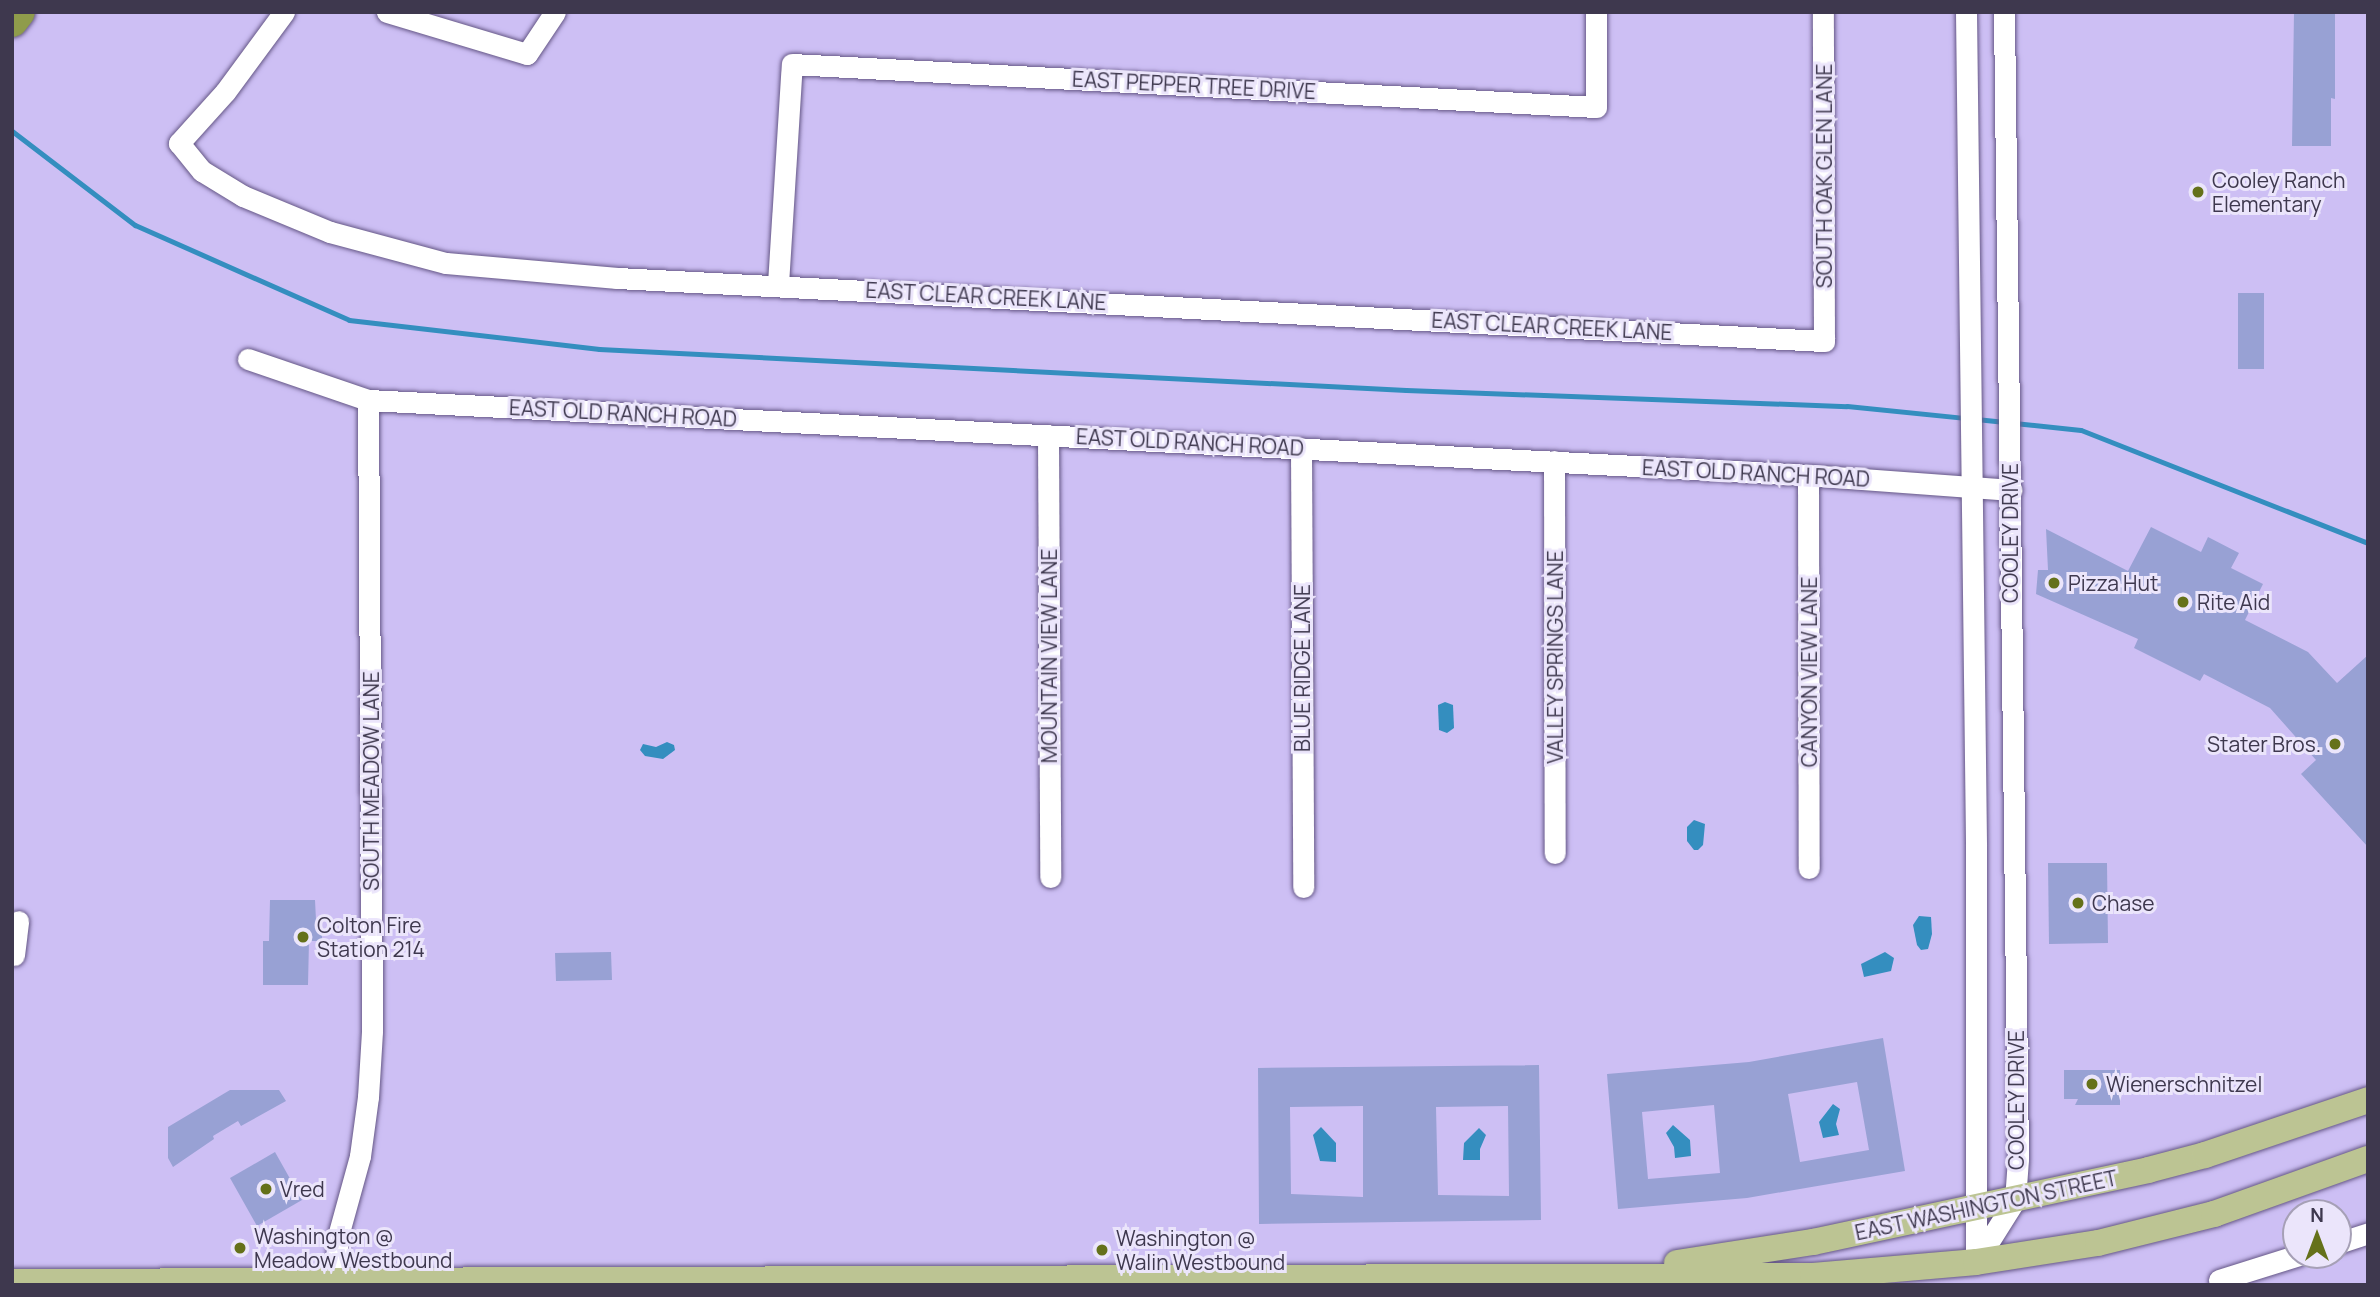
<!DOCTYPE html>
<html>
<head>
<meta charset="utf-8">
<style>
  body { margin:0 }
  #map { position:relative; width:2380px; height:1297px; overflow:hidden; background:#cdbff4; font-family:Manrope,sans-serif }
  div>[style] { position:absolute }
  .water>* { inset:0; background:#348ebf }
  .stream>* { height:5px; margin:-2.5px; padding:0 2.5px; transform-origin:2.5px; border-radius:2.5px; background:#348ebf }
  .building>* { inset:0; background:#98a1d4 }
  .roads { filter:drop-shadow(0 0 2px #655786) drop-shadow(0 0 2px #655786) }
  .minor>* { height:21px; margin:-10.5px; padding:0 10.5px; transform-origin:10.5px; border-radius:10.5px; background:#fff }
  .major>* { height:26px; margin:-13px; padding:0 13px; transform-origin:13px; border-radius:13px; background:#bcc493 }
  .highway>* { height:32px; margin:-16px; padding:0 16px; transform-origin:16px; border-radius:16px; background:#8f9c4b }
  .dots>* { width:19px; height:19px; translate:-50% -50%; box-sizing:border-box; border:4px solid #ebe5fb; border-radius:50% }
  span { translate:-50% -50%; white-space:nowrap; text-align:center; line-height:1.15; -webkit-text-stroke:6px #ebe5fb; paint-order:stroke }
  .street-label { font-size:21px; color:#3e384e }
  .poi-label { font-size:21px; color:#3e384e }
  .left { translate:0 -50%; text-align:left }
  .right { translate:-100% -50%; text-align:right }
  .frame { position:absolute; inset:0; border:14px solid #3e384e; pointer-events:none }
  .north { position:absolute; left:2282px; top:1199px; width:70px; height:70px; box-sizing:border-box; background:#ebe5fb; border:2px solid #a6a0b6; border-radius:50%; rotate:0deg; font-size:19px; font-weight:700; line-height:28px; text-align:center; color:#3e384e }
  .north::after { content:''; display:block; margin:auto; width:24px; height:32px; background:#65711a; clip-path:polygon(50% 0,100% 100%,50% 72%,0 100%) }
</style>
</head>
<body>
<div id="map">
  <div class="water">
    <div style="clip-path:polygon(1445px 702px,1453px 705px,1454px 728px,1447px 733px,1439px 730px,1438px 705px)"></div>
    <div style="clip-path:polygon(667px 742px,674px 745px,675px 750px,663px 759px,645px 756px,640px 750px,643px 744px,656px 747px)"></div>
    <div style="clip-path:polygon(1694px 820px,1705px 824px,1703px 845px,1698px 850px,1694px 850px,1687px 841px,1687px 827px)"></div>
    <div style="clip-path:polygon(1919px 916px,1931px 917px,1932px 934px,1928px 949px,1921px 950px,1917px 945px,1913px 925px)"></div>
    <div style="clip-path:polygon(1885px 952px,1894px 958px,1891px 971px,1864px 977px,1861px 964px)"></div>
    <div style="clip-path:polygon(1833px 1104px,1840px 1109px,1836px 1124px,1839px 1135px,1823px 1138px,1819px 1122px)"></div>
    <div style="clip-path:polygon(1673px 1125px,1690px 1140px,1691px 1156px,1675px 1158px,1674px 1147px,1666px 1133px)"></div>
    <div style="clip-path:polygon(1321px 1127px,1336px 1143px,1336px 1162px,1320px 1161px,1313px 1135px)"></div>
    <div style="clip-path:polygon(1479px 1128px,1486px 1135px,1480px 1149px,1480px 1160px,1463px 1160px,1464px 1143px)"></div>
  </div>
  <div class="stream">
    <div style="left:12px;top:131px;width:155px;rotate:37.4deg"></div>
    <div style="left:135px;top:225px;width:234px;rotate:23.9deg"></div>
    <div style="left:349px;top:320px;width:252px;rotate:6.6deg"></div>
    <div style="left:599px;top:349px;width:808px;rotate:2.91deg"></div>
    <div style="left:1406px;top:390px;width:441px;rotate:2.1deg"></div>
    <div style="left:1847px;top:406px;width:120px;rotate:5.8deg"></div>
    <div style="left:1976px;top:419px;width:29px;rotate:6deg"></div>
    <div style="left:2014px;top:423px;width:67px;rotate:6deg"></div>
    <div style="left:2081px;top:430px;width:308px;rotate:21.5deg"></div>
  </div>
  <div class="building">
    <div style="clip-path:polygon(2294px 12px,2335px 12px,2335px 99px,2331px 98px,2331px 146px,2292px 146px)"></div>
    <div style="clip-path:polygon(2238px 293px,2264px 293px,2264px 369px,2238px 369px)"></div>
    <div style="clip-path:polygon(2151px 527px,2201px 552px,2208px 537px,2239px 553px,2231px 568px,2263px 584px,2245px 620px,2308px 652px,2337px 683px,2368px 655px,2368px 847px,2301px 774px,2316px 760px,2270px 708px,2204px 674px,2200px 681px,2134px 648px,2138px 639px,2036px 594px,2038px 570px,2048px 570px,2046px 529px,2128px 571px)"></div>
    <div style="clip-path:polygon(2048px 863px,2107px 863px,2108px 943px,2049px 944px)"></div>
    <div style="clip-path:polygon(270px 900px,315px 900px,316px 920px,322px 920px,322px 941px,309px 941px,308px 985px,263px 985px,263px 941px,269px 941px)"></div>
    <div style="clip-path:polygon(611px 952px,612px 980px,556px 981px,555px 953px)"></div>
    <div style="clip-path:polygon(evenodd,1883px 1038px,1905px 1171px,1747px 1198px,1618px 1209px,1607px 1074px,1749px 1062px,1883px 1038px,1857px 1082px,1869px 1150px,1800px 1162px,1788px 1094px,1857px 1082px,1883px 1038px,1714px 1105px,1720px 1173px,1648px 1179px,1642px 1112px,1714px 1105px)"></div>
    <div style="clip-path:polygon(evenodd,1539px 1065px,1541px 1220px,1259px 1224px,1258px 1068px,1539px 1065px,1363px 1106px,1363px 1197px,1291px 1194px,1290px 1107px,1363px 1106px,1539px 1065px,1508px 1106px,1509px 1196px,1438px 1195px,1436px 1107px,1508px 1106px)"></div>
    <div style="clip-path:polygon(2064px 1070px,2120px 1070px,2120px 1105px,2075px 1105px,2078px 1099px,2064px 1099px)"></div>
    <div style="clip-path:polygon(230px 1090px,279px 1090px,286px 1101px,241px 1126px,238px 1121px,213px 1136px,214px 1139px,173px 1167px,168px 1158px,168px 1127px)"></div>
    <div style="clip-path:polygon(275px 1152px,302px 1200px,257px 1226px,230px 1178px)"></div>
  </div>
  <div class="roads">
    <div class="minor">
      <div style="left:284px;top:12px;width:99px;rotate:126.4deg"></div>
      <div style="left:225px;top:92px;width:69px;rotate:132deg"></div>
      <div style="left:179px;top:143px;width:36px;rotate:51deg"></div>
      <div style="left:202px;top:171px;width:48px;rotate:31.4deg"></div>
      <div style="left:243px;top:196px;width:94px;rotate:22.5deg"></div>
      <div style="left:330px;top:232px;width:120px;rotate:15deg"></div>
      <div style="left:446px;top:263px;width:172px;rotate:5deg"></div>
      <div style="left:617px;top:278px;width:1209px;rotate:2.99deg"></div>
      <div style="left:1824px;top:341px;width:329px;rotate:-90.2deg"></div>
      <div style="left:387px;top:12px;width:146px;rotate:16.7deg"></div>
      <div style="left:527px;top:54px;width:50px;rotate:-56.3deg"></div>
      <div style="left:1966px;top:12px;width:833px;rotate:89.31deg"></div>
      <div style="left:1976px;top:845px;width:417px;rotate:90deg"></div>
      <div style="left:778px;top:284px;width:220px;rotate:-86.4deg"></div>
      <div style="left:792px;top:64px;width:805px;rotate:3.06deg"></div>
      <div style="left:1596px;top:107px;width:95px;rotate:-90deg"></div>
      <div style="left:248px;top:359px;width:127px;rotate:18.9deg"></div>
      <div style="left:368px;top:400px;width:1442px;rotate:2.98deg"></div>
      <div style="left:1808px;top:475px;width:204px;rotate:4.2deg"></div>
      <div style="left:1048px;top:435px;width:442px;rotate:89.7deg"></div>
      <div style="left:1301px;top:448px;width:439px;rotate:89.7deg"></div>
      <div style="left:1554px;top:461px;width:392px;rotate:89.9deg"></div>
      <div style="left:1808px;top:475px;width:393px;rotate:89.9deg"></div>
      <div style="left:14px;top:955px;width:34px;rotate:-83deg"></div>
      <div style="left:2338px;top:1243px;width:32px;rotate:-18deg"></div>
      <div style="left:1976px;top:1262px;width:73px;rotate:-57.8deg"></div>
      <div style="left:2015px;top:1200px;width:41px;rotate:-85.8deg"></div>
      <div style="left:2018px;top:1159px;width:1147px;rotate:-90.7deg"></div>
      <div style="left:2219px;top:1280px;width:84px;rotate:-17.4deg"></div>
      <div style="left:335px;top:1285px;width:49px;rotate:-86.5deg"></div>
      <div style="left:338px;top:1236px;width:83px;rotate:-74.6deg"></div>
      <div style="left:360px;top:1156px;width:60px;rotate:-82.3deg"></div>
      <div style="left:368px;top:1097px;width:66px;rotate:-86.5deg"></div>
      <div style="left:372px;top:1031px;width:631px;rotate:-90.36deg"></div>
    </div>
    <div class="major">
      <div style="left:1677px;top:1263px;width:138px;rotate:-8.8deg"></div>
      <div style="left:1813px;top:1242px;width:343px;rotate:-12.1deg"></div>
      <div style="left:2148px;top:1170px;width:59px;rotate:-14.7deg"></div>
      <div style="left:2205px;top:1155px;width:172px;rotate:-18.6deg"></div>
      <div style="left:12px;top:1282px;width:1801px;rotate:-0.19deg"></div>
      <div style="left:1813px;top:1276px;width:164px;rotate:-4.9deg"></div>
      <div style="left:1976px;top:1262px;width:123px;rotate:-8.9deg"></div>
      <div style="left:2098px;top:1243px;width:120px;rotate:-14deg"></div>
      <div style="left:2214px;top:1214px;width:164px;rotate:-19.7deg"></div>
    </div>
    <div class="highway">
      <div style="left:12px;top:21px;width:11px;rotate:-52deg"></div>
    </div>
  </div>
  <div class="dots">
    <div style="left:2198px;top:192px;background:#65711a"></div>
    <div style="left:2054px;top:583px;background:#65711a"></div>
    <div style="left:2183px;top:602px;background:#65711a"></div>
    <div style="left:2335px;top:744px;background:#65711a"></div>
    <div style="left:2078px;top:903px;background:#65711a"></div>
    <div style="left:303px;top:937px;background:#65711a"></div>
    <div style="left:2092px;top:1084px;background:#65711a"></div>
    <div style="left:266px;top:1189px;background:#65711a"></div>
    <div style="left:240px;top:1248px;background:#65711a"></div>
    <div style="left:1102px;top:1250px;background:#65711a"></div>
  </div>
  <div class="street-label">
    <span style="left:1194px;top:85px;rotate:3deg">EAST PEPPER TREE DRIVE</span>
    <span style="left:1824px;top:176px;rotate:-90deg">SOUTH OAK GLEN LANE</span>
    <span style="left:986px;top:296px;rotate:3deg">EAST CLEAR CREEK LANE</span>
    <span style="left:1552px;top:326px;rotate:3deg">EAST CLEAR CREEK LANE</span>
    <span style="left:623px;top:413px;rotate:3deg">EAST OLD RANCH ROAD</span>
    <span style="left:1190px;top:442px;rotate:3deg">EAST OLD RANCH ROAD</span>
    <span style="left:1756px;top:473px;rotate:3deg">EAST OLD RANCH ROAD</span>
    <span style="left:2010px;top:533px;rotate:-90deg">COOLEY DRIVE</span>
    <span style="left:1049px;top:656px;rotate:-90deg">MOUNTAIN VIEW LANE</span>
    <span style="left:1555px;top:657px;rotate:-90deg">VALLEY SPRINGS LANE</span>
    <span style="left:1302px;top:668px;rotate:-90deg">BLUE RIDGE LANE</span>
    <span style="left:1809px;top:672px;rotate:-90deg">CANYON VIEW LANE</span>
    <span style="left:371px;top:781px;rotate:-90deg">SOUTH MEADOW LANE</span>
    <span style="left:2016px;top:1100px;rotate:-90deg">COOLEY DRIVE</span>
    <span style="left:1986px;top:1205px;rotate:-12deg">EAST WASHINGTON STREET</span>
  </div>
  <div class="poi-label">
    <span class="left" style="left:2212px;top:192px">Cooley Ranch<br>Elementary</span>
    <span class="left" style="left:2068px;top:583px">Pizza Hut</span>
    <span class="left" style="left:2197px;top:602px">Rite Aid</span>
    <span class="right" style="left:2321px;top:744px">Stater Bros.</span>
    <span class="left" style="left:2092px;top:903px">Chase</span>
    <span class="left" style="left:317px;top:937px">Colton Fire<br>Station 214</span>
    <span class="left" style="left:2106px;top:1084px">Wienerschnitzel</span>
    <span class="left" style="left:280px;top:1189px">Vred</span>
    <span class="left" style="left:254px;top:1248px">Washington @<br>Meadow Westbound</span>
    <span class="left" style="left:1116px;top:1250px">Washington @<br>Walin Westbound</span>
  </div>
  <div class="frame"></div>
  <div class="north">N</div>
</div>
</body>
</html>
